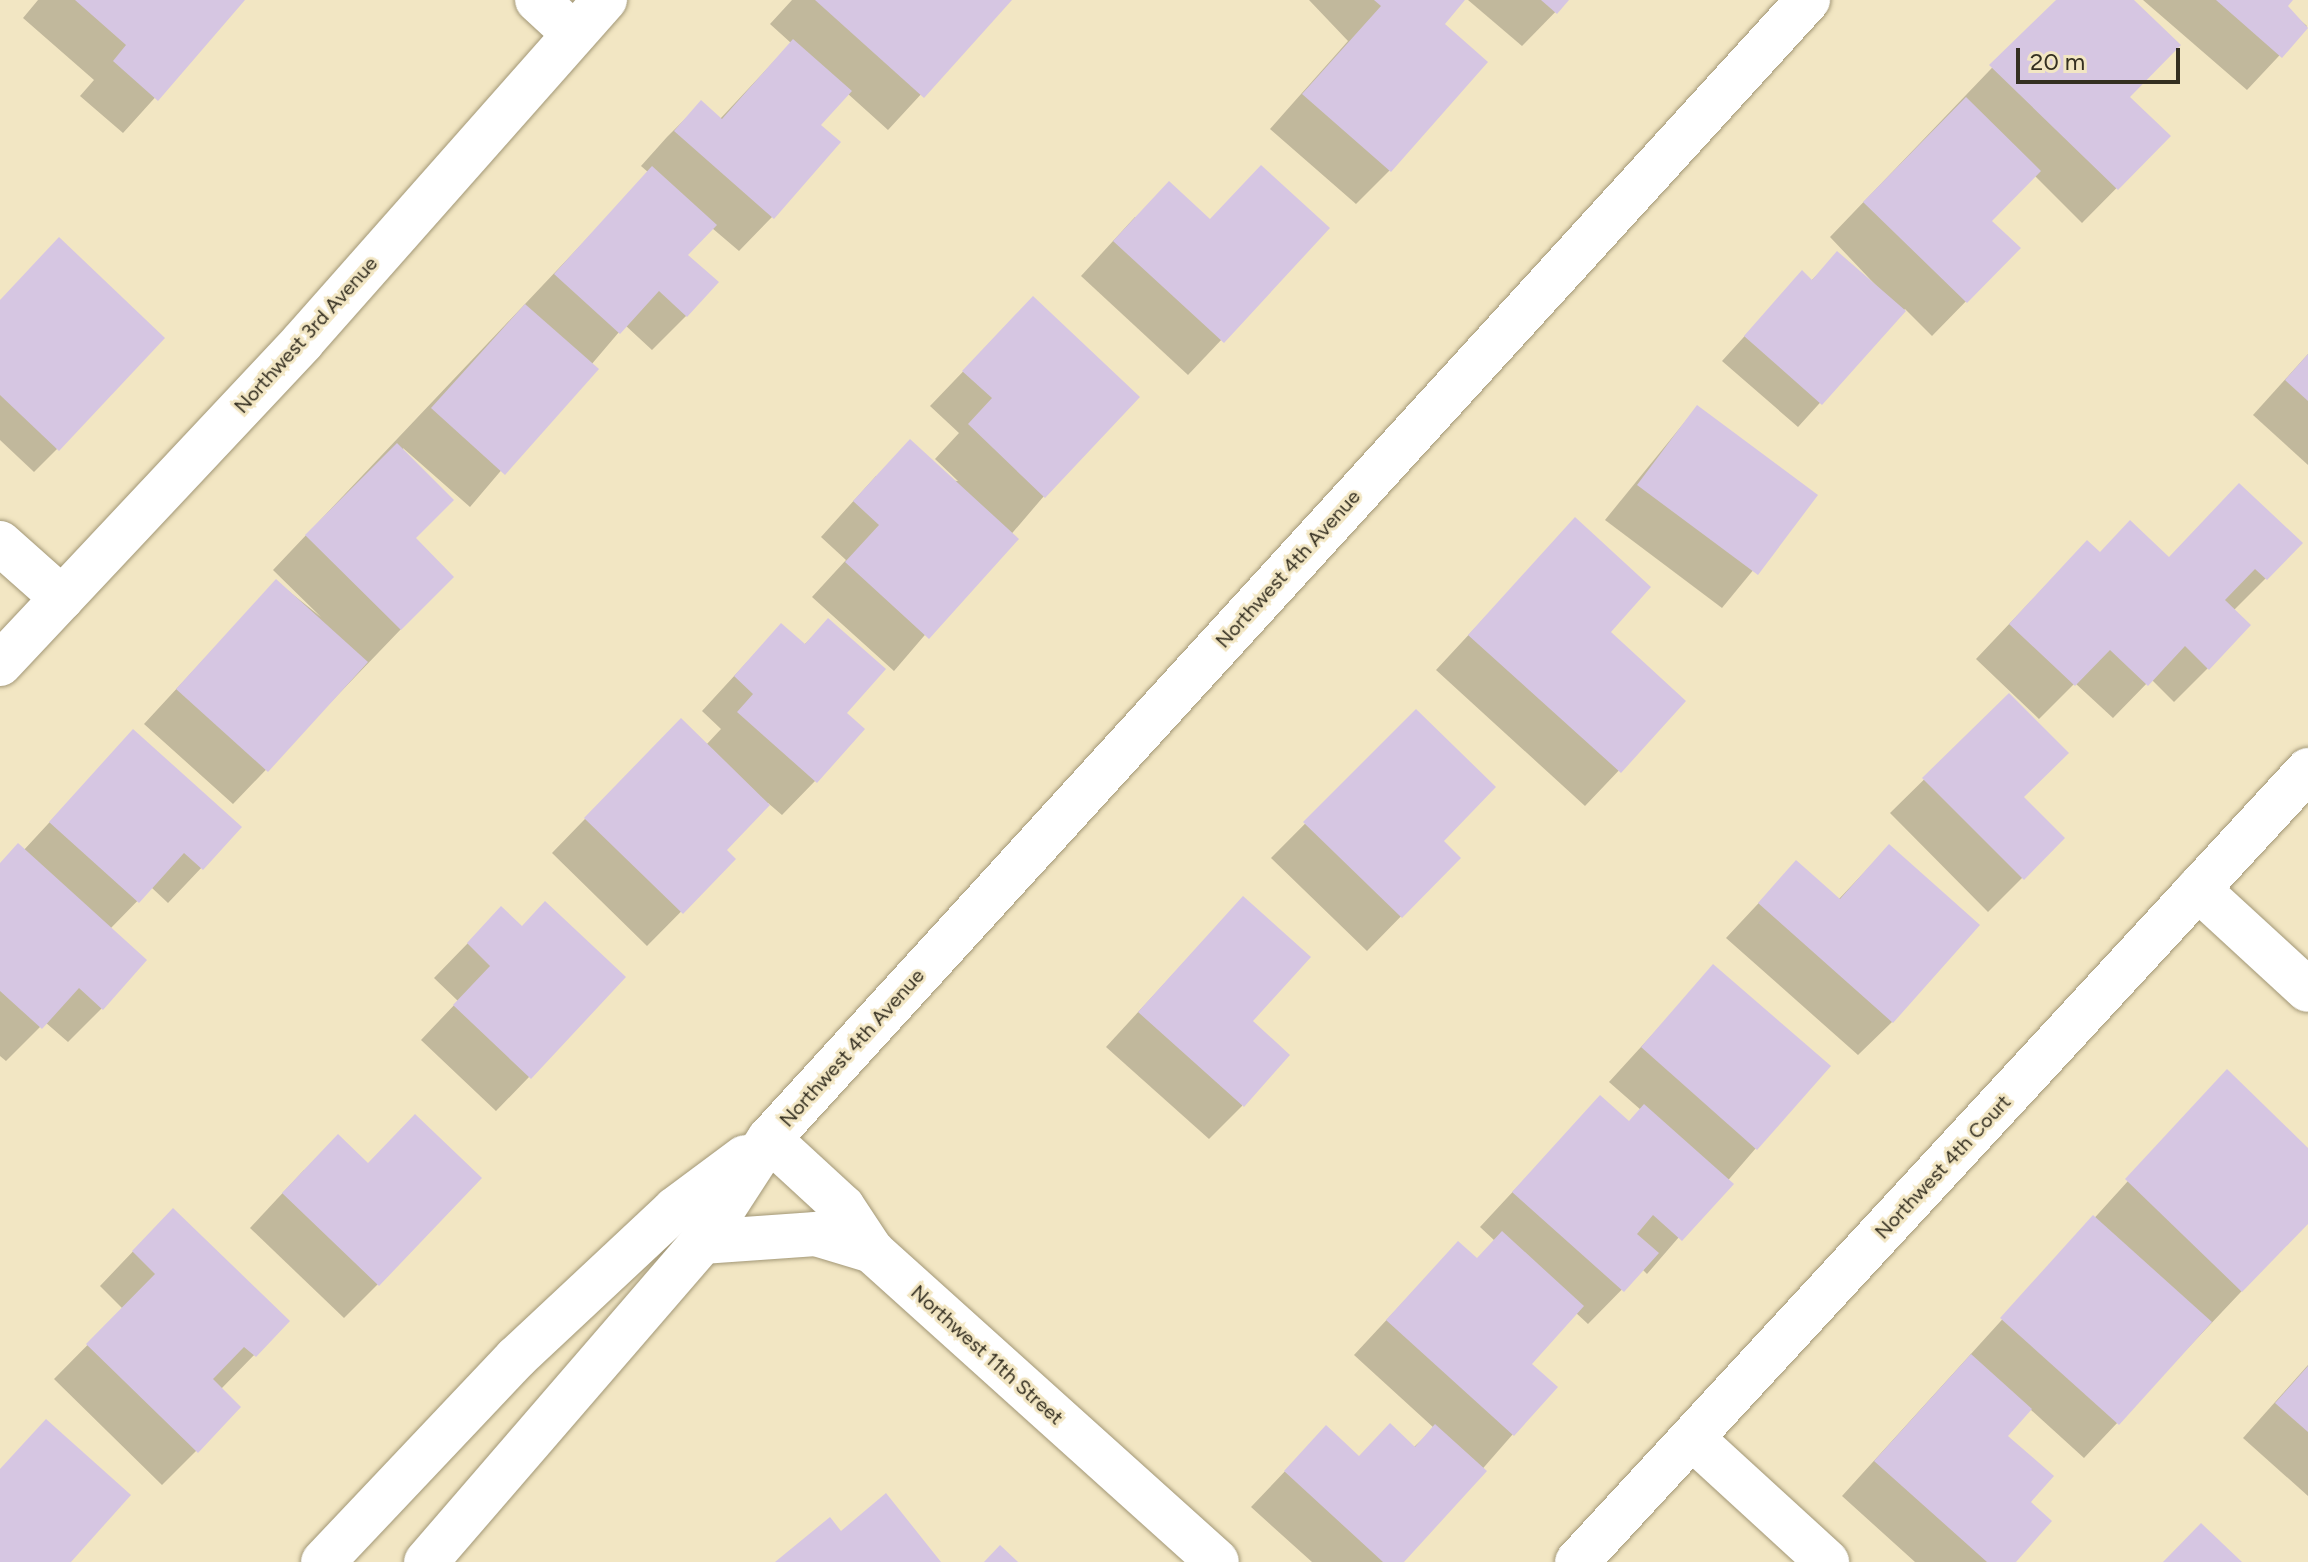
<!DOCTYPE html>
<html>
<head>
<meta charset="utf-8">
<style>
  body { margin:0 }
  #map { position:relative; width:2308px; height:1562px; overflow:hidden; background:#f2e6c3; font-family:Figtree,sans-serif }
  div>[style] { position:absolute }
  .shadow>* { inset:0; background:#0003 }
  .building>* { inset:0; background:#d6c6e2 }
  .roads { filter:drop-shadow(0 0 2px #a29776) drop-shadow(0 0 2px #a29776) }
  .minor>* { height:44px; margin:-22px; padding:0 22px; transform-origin:22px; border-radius:22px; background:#fff }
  span { translate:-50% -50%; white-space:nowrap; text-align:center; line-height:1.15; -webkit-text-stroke:6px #f2e6c3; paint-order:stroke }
  .street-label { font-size:20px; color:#342f21 }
  .scale { position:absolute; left:2016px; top:48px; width:164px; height:36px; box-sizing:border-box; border:4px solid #342f21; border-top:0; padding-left:10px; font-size:24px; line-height:28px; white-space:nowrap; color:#342f21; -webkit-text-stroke:6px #f2e6c3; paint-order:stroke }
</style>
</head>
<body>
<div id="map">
  <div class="shadow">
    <div style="clip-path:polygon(38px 0,243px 0,123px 133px,80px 96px,94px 80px,23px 18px)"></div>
    <div style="clip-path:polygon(792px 0,1008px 0,888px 130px,847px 93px,819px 125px,772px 217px,739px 251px,712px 228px,686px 255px,686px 316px,652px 350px,625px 325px,470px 507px,403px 448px,413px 538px,451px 577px,233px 804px,144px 724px,276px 581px,321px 617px,273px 570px,649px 173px,641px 166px,667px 137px,701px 103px,720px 119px,791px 43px,770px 24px)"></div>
    <div style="clip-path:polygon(1309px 0,1461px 0,1442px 24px,1390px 170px,1356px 204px,1270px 129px,1348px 41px)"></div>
    <div style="clip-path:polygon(1468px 0,1567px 0,1522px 46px)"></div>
    <div style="clip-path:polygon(2057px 0,2131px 0,2127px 97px,2168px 136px,2082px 223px,2034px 175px,1990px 221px,2018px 248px,1932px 336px,1905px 309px,1798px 427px,1722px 361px,1802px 273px,1811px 281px,1837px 254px,1886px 296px,1830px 237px)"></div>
    <div style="clip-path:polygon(2143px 0,2291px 0,2285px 7px,2307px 26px,2247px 90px)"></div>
    <div style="clip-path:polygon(1135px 217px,1209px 221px,1327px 228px,1188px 375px,1081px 276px)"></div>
    <div style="clip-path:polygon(0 301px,57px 449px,34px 472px,0 440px)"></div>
    <div style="clip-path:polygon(1000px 333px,1044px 496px,894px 671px,812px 597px,846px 560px,821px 537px,876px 476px,958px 481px,935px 459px,959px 433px,930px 406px)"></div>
    <div style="clip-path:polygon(2308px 354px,2308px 465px,2253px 415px)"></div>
    <div style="clip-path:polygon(1697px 407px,1815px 495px,1722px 608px,1605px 520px)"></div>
    <div style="clip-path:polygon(1575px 520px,1608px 632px,1684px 702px,1585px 806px,1436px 670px)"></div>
    <div style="clip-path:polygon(2087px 542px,2099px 554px,2168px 559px,2301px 543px,2233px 611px,2208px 668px,2174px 702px,2151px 679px,2113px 718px,2075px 683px,2039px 719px,1976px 659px)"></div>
    <div style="clip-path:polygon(828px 621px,844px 714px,815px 781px,782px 815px,768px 803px,724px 850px,733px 859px,647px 946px,552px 853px,647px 755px,706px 745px,721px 729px,702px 711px,781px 625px,804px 645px)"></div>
    <div style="clip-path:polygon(2009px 696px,2021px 797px,2062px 838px,1988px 912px,1890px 813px)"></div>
    <div style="clip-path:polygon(1416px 712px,1441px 841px,1458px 858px,1367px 951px,1271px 858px)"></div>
    <div style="clip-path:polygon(133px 732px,240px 827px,168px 903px,151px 887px,110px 929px,102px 1008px,68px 1042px,45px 1022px,6px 1061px,0 1056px,0 864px,23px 851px)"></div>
    <div style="clip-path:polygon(1889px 846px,1892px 1022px,1858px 1055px,1726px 938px,1796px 863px,1838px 900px)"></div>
    <div style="clip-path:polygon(1243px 898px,1250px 1021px,1242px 1106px,1209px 1139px,1106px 1047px)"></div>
    <div style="clip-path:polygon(501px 909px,529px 1077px,496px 1111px,421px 1040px,458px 1001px,434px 978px)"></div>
    <div style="clip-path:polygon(1714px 967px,1756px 1148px,1647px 1274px,1642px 1269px,1588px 1324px,1575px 1312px,1529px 1364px,1513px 1434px,1401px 1562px,1312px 1562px,1251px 1507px,1326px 1428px,1358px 1457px,1413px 1448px,1434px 1428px,1354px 1355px,1458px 1243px,1476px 1260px,1495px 1241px,1480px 1227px,1600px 1098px,1628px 1123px,1641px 1110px,1609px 1082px)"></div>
    <div style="clip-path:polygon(2227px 1072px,2308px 1150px,2308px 1221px,2084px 1458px,2030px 1409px,2006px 1436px,2028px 1502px,2013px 1562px,1915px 1562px,1842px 1496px)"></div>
    <div style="clip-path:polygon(368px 1165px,378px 1284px,344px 1318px,250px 1228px,304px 1170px)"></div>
    <div style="clip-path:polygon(140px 1244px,287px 1321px,221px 1389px,196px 1451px,162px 1485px,54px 1379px,123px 1309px,100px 1286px)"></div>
    <div style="clip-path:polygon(2308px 1365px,2308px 1496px,2243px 1438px)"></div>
  </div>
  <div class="building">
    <div style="clip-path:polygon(75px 0,245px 0,158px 101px,113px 61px,126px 45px)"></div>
    <div style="clip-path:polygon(815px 0,1012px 0,924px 98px)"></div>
    <div style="clip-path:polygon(1374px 0,1465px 0,1445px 24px,1488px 62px,1391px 172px,1302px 94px,1381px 6px)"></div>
    <div style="clip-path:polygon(1541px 0,1569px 0,1557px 14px)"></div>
    <div style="clip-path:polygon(2056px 0,2134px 0,2181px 45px,2130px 97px,2171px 136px,2118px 190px,1989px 65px)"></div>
    <div style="clip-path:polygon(2216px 0,2293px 0,2288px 6px,2308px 28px,2282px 58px)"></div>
    <div style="clip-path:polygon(793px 39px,852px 91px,821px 125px,841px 142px,774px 219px,674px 131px,701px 100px,722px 119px)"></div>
    <div style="clip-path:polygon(1966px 97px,2041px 171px,1992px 221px,2021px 248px,1967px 303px,1863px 202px)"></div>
    <div style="clip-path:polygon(1261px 165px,1330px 228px,1224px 343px,1113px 241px,1169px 181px,1210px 219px)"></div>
    <div style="clip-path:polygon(652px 166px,717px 225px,688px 255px,719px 282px,687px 317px,659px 291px,620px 334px,554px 274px)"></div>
    <div style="clip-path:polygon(59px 237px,165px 338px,59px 451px,0 395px,0 300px)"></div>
    <div style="clip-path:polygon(1837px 251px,1906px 311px,1822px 405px,1744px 336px,1802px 270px,1812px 280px)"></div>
    <div style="clip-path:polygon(1033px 296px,1140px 397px,1045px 498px,968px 424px,992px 398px,962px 371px)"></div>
    <div style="clip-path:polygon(525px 304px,599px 369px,505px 475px,431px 408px)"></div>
    <div style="clip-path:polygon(2308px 354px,2308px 401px,2285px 380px)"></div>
    <div style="clip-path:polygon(1697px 405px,1818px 495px,1758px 575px,1637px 485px)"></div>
    <div style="clip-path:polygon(910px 439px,1019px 539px,929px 639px,845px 562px,879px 525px,853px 501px)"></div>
    <div style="clip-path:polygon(397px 443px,454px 500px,416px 538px,454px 577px,401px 630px,305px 535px)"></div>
    <div style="clip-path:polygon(2239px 483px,2303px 543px,2267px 580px,2255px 569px,2225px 600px,2251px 625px,2209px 670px,2185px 646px,2148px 686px,2110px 650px,2075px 686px,2009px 624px,2087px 540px,2100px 552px,2130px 520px,2169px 557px)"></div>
    <div style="clip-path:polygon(1575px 517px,1651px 587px,1611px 632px,1686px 701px,1621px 773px,1468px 635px)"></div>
    <div style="clip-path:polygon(276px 579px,368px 662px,268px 772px,176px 689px)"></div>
    <div style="clip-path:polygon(828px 618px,886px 669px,847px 713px,865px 729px,817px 783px,737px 712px,753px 694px,734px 676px,781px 623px,805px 644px)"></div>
    <div style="clip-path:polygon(2009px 693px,2069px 753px,2024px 797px,2065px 838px,2024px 880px,1922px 778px)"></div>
    <div style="clip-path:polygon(1416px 709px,1496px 787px,1444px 841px,1461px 858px,1402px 918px,1303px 822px)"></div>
    <div style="clip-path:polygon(681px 718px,770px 805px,727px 850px,736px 859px,683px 914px,584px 818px)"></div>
    <div style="clip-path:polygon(133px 729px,242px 827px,203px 870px,184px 853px,139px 903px,49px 822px)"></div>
    <div style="clip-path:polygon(18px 843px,147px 960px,103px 1010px,79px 988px,42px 1029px,0 991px,0 863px)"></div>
    <div style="clip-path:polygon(1889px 844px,1980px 925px,1893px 1023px,1758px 903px,1796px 860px,1840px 899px)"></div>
    <div style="clip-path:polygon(1243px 896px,1311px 957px,1253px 1021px,1290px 1055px,1244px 1107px,1138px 1012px)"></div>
    <div style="clip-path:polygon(545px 901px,626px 977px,531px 1079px,453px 1005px,490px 966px,467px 943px,501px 906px,522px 926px)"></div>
    <div style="clip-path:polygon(1713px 964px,1831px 1066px,1757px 1150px,1641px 1047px)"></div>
    <div style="clip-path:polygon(2227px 1069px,2308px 1148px,2308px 1224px,2242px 1292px,2125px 1179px)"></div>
    <div style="clip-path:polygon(1600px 1095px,1629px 1121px,1644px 1104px,1734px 1184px,1682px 1241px,1653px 1215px,1637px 1234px,1659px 1253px,1624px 1292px,1512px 1192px)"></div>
    <div style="clip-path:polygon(415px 1114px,482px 1178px,379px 1286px,282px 1193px,338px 1134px,368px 1163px)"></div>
    <div style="clip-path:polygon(173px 1208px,290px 1321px,256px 1357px,244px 1347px,213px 1379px,241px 1407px,198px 1453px,86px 1344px,155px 1274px,132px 1251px)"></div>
    <div style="clip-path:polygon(2093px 1215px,2212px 1322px,2119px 1425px,2000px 1318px)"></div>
    <div style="clip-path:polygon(1502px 1231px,1584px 1306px,1532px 1364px,1558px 1387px,1514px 1436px,1386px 1320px,1458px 1241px,1477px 1258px)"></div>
    <div style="clip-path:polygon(1971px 1354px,2032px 1409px,2008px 1436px,2054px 1476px,2031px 1502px,2052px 1521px,2016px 1562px,1987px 1562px,1874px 1461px)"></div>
    <div style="clip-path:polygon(2308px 1366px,2308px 1432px,2275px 1403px)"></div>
    <div style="clip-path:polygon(46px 1419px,131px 1495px,71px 1562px,0 1562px,0 1469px)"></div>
    <div style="clip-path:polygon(1390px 1423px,1415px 1447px,1435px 1424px,1487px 1471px,1404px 1562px,1383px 1562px,1284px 1471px,1326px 1425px,1359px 1456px)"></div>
    <div style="clip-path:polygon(886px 1493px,941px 1562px,775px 1562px,830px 1517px,841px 1531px)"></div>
    <div style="clip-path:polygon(2201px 1523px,2242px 1562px,2163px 1562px)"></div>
    <div style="clip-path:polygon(1000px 1545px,1018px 1562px,984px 1562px)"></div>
  </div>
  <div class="roads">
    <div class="minor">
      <div style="left:537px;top:0;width:50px;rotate:42.6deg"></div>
      <div style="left:0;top:543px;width:83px;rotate:41.6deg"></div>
      <div style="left:0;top:664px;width:443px;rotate:-46.8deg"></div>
      <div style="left:303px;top:341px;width:456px;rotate:-48.5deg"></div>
      <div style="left:2198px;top:889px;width:149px;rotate:42.6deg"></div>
      <div style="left:769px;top:1139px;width:100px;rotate:42.6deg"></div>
      <div style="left:843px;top:1207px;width:53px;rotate:56.6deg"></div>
      <div style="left:872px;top:1251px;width:464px;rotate:42deg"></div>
      <div style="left:702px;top:1242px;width:114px;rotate:-4deg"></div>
      <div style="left:816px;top:1234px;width:59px;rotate:16.9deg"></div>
      <div style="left:1693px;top:1439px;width:182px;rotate:42.5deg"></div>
      <div style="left:323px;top:1562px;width:281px;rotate:-46.6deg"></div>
      <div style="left:516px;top:1358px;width:218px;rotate:-43.1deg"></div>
      <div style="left:675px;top:1209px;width:87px;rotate:-36.6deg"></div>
      <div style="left:426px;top:1562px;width:423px;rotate:-49.2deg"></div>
      <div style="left:702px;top:1242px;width:123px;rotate:-57deg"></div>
      <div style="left:769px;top:1139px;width:1542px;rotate:-47.63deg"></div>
      <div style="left:1577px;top:1562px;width:1078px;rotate:-47.29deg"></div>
    </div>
  </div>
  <div class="street-label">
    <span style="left:306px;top:335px;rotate:-48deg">Northwest 3rd Avenue</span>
    <span style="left:1288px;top:569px;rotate:-48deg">Northwest 4th Avenue</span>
    <span style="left:852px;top:1048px;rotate:-48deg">Northwest 4th Avenue</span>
    <span style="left:1943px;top:1167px;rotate:-47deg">Northwest 4th Court</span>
    <span style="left:987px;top:1355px;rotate:42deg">Northwest 11th Street</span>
  </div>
  <div class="scale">20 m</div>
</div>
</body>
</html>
